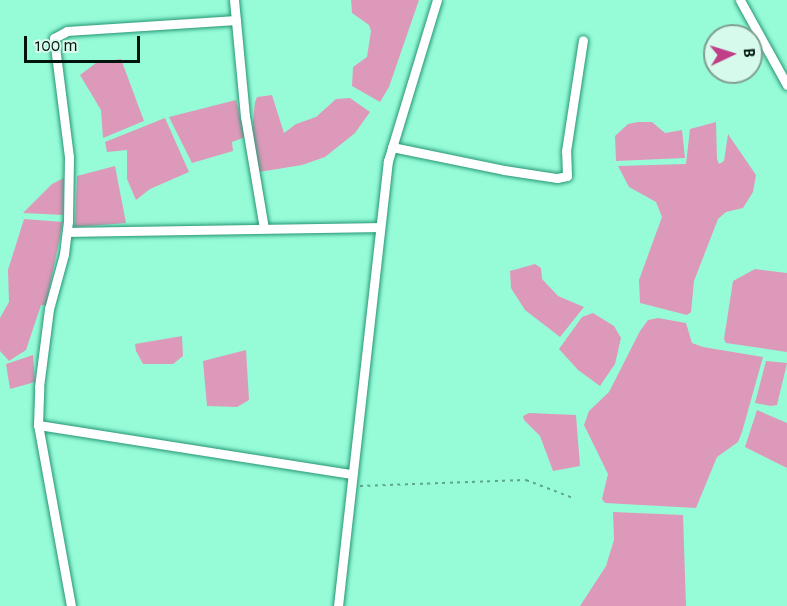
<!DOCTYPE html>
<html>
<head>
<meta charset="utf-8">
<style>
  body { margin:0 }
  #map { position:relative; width:787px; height:606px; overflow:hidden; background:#96fcd8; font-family:"Alegreya Sans",sans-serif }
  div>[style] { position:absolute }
  .water>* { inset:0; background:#dd99b9 }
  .path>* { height:1.5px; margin-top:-0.75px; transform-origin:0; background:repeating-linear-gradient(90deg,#5ea58c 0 3px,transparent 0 7.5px) }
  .roads { filter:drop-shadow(0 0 2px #269575) drop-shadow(0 0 2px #269575) }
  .street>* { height:9px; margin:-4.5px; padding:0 4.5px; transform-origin:4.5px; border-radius:4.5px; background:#fff }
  span { translate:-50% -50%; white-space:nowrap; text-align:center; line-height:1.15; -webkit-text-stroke:4.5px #d6fbec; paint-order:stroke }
  .north { position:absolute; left:703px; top:24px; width:60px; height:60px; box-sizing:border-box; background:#d6fbec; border:2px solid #809e92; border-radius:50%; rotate:86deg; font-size:16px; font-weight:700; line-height:24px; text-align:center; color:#00130c }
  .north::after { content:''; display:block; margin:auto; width:21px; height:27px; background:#c03f88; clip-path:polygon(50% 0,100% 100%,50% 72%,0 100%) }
  .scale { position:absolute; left:24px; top:36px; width:116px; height:27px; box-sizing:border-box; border:3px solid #00130c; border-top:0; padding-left:8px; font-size:18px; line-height:21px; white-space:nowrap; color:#00130c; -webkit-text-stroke:4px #d6fbec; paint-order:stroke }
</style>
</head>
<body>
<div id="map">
  <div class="water">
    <div style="clip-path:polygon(351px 0,419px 0,389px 87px,380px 102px,352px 86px,353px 67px,367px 57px,371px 31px,369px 25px,352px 13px)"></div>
    <div style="clip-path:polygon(121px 59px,144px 121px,103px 138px,101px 110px,80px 75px,96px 63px)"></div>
    <div style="clip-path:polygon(272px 95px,284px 133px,296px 124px,316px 117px,336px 99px,350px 98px,370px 112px,355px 133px,325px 157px,302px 165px,259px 172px,252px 132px,255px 102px,257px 97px)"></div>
    <div style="clip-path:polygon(236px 100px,245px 137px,232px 142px,233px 151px,192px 163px,169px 117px)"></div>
    <div style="clip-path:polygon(165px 118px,189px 172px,150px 189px,136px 200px,127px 179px,127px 150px,107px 152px,105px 142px)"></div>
    <div style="clip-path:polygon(638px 122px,652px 122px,665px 133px,682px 130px,685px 158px,616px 161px,615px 136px,628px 124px)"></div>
    <div style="clip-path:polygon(716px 122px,717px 159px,719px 164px,724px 161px,728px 134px,756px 175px,753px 192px,743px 208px,726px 212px,718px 219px,694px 281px,691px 312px,687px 315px,640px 303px,639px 280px,662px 217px,656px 202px,629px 187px,618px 166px,686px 164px,690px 129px)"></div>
    <div style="clip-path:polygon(115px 166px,126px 223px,75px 227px,77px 176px)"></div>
    <div style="clip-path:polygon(64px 178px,63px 215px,23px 213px,52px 184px)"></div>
    <div style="clip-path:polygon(24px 219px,63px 222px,46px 305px,41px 305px,26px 350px,9px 361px,0 351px,0 318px,9px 302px,8px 270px)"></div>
    <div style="clip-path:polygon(535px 264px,541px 268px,542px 279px,558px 296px,584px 307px,560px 337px,525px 310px,511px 288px,510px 271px)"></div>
    <div style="clip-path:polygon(755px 269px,787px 273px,787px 352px,726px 343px,724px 339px,733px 281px)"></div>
    <div style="clip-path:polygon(593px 313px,614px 326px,621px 338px,615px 364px,600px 386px,578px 370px,559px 349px,582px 317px)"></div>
    <div style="clip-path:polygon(658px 318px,686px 323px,692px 343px,703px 347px,763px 357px,742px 432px,738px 442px,717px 457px,696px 508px,605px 503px,602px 499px,608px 474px,584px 425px,589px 411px,609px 392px,640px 331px,648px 320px)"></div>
    <div style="clip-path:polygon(182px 336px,183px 356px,173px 364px,143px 364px,136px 351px,135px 344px)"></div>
    <div style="clip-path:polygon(246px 350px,249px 400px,237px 407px,207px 406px,203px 361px)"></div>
    <div style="clip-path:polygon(33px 355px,35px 382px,10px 389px,6px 364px)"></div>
    <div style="clip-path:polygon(766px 361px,787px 363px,777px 405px,771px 406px,755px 403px)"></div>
    <div style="clip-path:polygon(757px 410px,787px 423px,787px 468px,745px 447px)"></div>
    <div style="clip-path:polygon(529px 413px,576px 415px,580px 466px,553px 471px,540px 436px,524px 420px,523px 416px)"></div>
    <div style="clip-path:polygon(613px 512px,683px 515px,686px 606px,580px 606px,606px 566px,614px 540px)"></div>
  </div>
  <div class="path">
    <div style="left:360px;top:486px;width:166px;rotate:-2.1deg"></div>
    <div style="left:526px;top:480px;width:50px;rotate:21deg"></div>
  </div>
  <div class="roads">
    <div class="street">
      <div style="left:234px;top:0;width:117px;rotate:84.6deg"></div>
      <div style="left:245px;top:116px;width:114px;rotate:80.4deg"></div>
      <div style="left:740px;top:0;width:97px;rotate:61.1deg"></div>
      <div style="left:392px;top:147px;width:114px;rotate:11.6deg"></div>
      <div style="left:504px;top:170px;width:54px;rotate:8.6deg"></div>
      <div style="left:557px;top:178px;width:10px;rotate:-11deg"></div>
      <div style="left:567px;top:176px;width:25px;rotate:-92deg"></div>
      <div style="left:566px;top:151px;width:112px;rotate:-81.3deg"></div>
      <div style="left:67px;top:232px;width:312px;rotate:-0.9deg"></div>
      <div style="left:38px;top:425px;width:318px;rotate:8.9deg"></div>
      <div style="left:71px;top:606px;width:184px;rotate:-100.3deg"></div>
      <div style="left:38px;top:425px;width:38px;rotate:-88deg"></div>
      <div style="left:39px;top:387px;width:79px;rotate:-82.7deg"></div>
      <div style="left:49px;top:309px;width:57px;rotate:-74.7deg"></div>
      <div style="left:64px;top:254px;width:33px;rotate:-83deg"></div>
      <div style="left:68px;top:221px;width:64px;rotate:-89.1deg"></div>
      <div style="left:69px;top:157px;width:120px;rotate:-97.2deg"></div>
      <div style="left:54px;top:38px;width:15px;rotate:-28deg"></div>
      <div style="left:67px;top:31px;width:169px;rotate:-3.7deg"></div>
      <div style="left:338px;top:606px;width:448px;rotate:-83.6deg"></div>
      <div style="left:388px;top:161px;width:168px;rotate:-73.1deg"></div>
    </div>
  </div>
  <div class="north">B</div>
  <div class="scale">100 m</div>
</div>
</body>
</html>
